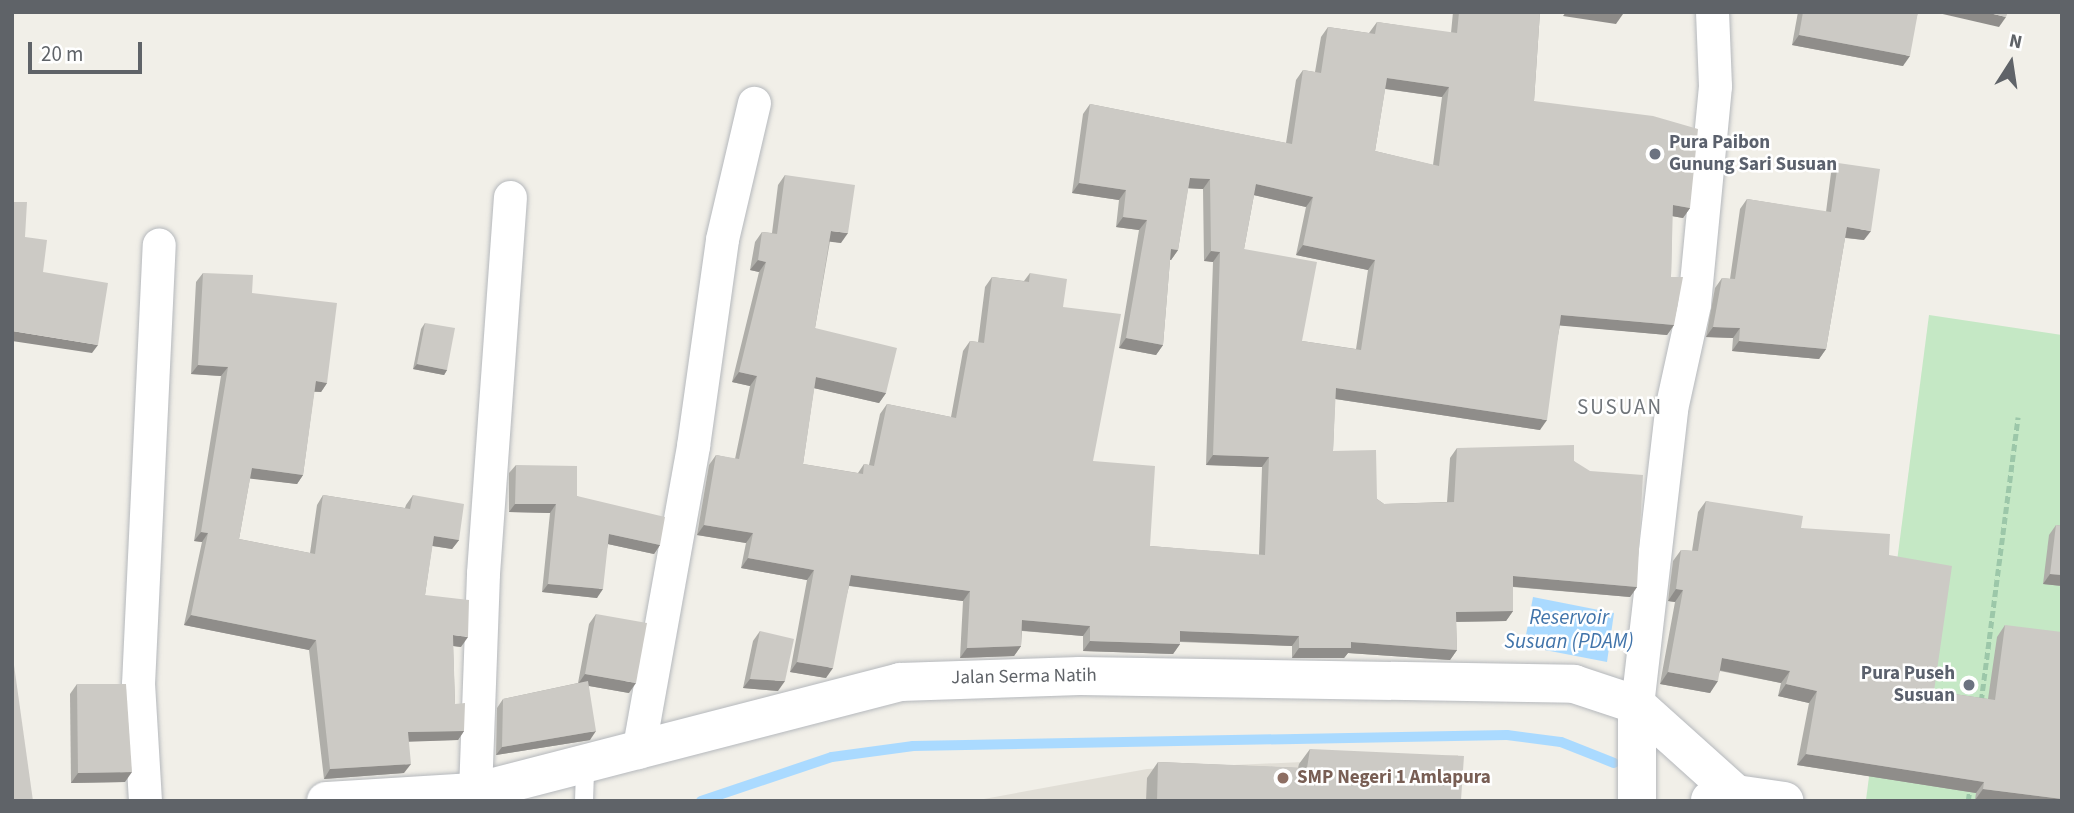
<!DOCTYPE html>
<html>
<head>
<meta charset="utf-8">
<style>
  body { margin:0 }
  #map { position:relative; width:2074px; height:813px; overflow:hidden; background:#f1efe8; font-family:"Source Sans 3",sans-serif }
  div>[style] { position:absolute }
  .education>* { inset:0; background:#e1ded6 }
  .green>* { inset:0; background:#c5e8c5 }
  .water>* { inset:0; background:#aadaff }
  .stream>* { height:10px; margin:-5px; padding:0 5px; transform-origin:5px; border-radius:5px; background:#aadaff }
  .path>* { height:4.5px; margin-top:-2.25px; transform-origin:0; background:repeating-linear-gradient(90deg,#9cc7a9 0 7px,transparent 0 10.5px) }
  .roads { filter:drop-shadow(0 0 2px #b5b8bc) drop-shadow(0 0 2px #b5b8bc) }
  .service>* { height:18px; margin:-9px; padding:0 9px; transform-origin:9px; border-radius:9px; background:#fff }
  .minor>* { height:33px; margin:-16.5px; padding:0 16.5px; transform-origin:16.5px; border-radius:16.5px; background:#fff }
  .tertiary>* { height:38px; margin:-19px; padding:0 19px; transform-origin:19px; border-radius:19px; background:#fff }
  .wall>* { inset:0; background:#afaea9 }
  .shaded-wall>* { inset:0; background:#8f8d8a }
  .building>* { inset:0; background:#cccac5 }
  .dots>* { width:19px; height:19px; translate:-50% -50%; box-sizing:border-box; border:4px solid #fff; border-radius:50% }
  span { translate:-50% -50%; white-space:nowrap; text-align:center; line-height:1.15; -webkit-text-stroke:5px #fff; paint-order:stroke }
  .worship-label { font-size:19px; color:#5b616d; font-weight:700 }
  .left { translate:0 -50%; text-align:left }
  .right { translate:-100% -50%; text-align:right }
  .street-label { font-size:19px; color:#5f6368 }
  .education-label { font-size:19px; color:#785e54; font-weight:700 }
  .neighbourhood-label { font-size:21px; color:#70757a; letter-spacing:2px }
  .water-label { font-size:21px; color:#4174aa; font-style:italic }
  .frame { position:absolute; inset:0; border:14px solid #5f6368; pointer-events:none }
  .north { position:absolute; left:1976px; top:28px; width:70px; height:70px; -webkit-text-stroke:5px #fff; paint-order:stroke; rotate:12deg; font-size:19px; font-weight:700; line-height:28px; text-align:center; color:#5f6368 }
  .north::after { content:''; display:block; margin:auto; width:24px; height:32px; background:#5f6368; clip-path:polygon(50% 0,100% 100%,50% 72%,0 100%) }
  .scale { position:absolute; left:28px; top:42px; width:114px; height:32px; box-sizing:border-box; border:4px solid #5f6368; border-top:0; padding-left:9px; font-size:21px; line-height:24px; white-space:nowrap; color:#5f6368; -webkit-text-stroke:5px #fff; paint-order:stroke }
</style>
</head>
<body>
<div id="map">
  <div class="education">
    <div style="clip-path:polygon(1458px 755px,1456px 801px,973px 801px,1147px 769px)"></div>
  </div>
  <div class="green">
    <div style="clip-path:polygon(1929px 315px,2062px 335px,2062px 801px,1866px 800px)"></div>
  </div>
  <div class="water">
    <div style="clip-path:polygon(1533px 597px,1614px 613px,1607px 662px,1524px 646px)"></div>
  </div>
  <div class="stream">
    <div style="left:701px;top:801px;width:138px;rotate:-18.6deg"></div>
    <div style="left:832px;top:757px;width:82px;rotate:-7.7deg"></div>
    <div style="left:913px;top:746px;width:594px;rotate:-1.06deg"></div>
    <div style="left:1507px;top:735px;width:54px;rotate:7.4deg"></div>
    <div style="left:1561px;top:742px;width:57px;rotate:21.6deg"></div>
  </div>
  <div class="path">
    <div style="left:1981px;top:701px;width:286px;rotate:-82.6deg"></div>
    <div style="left:1968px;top:801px;width:15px;rotate:-82deg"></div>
  </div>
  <div class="roads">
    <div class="service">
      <div style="left:584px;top:801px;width:33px;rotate:-88deg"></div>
    </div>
    <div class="minor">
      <div style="left:1637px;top:705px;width:298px;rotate:-83.4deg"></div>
      <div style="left:1671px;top:409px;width:107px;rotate:-77.6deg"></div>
      <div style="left:1694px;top:304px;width:219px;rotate:-84.5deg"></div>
      <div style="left:1715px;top:86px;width:74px;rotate:-92.3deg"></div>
      <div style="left:638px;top:752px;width:311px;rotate:-79.8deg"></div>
      <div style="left:693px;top:446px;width:209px;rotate:-82deg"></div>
      <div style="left:722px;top:239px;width:140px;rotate:-76.8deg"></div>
      <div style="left:475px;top:792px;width:219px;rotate:-87.9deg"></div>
      <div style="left:483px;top:573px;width:377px;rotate:-85.9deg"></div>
      <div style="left:145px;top:801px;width:117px;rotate:-93.4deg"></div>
      <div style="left:138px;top:684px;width:440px;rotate:-87.3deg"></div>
    </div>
    <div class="tertiary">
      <div style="left:1637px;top:705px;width:133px;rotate:42deg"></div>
      <div style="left:1710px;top:800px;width:27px;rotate:-13deg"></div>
      <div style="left:1736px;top:794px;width:49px;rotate:8.3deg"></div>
      <div style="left:326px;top:801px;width:149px;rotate:-3.5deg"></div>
      <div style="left:475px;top:792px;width:439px;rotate:-14.5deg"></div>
      <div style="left:900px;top:682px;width:180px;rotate:-1.9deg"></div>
      <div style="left:1080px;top:676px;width:494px;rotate:0.9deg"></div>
      <div style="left:1574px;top:684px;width:66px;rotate:18.4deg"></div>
      <div style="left:1637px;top:705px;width:96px;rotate:90deg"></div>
    </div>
  </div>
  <div class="wall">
    <div style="clip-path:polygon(evenodd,1453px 12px,1540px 12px,1534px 101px,1690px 208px,1683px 218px,1672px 216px,1671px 277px,1674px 325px,1667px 335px,1560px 325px,1540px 430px,1335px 399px,1333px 451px,1377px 499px,1384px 504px,1447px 502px,1450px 458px,1457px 448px,1574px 461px,1637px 587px,1630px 597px,1513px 587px,1513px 611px,1506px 621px,1456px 622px,1457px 650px,1450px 660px,1348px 653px,1344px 658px,1292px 658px,1292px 646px,1180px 642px,1180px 644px,1173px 654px,1083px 651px,1083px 636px,1022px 631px,1021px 646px,1014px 656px,960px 658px,963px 601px,849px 586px,826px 678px,790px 672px,807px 580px,741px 568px,746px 543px,697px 535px,709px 465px,716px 455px,735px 459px,750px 386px,732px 382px,759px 272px,750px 270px,755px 242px,762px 232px,772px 233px,778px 185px,785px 175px,841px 243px,830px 241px,815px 328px,886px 393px,879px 403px,814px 388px,803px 464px,858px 473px,864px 464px,869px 465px,880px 414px,887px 404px,951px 417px,963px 351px,970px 341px,978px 342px,985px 287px,992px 277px,1024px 281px,1030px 273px,1063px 307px,1093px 461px,1150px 546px,1259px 555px,1262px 467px,1206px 465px,1213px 262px,1204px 261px,1203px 189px,1188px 188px,1178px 250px,1171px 260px,1170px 260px,1163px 345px,1156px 355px,1119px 348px,1139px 230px,1116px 227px,1119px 200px,1072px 193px,1083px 114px,1090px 104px,1286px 143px,1296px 80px,1303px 70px,1315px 72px,1321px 37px,1328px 27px,1369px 33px,1377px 22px,1451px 33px,1453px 12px,1385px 89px,1442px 97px,1433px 165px,1375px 151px,1385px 89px,1453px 12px,1254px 195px,1306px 207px,1296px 255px,1368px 270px,1356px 349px,1302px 341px,1244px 249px,1254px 195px)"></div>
    <div style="clip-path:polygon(1798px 12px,1918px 12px,1903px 66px,1792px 45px)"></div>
    <div style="clip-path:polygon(1838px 163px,1864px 240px,1845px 238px,1826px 349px,1819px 359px,1732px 351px,1733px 338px,1706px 337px,1715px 288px,1722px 278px,1730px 279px,1740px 209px,1747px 199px,1826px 212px,1831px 173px)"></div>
    <div style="clip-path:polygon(203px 273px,252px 293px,327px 383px,321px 392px,314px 392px,303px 475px,297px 484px,250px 478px,239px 539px,310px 553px,317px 505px,323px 495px,405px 508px,406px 505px,413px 495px,459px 540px,452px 549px,432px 546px,425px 595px,461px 647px,453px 646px,455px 704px,464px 731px,458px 740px,409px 741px,404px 773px,324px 779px,309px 650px,184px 625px,202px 542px,194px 541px,221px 376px,191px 374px,196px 282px)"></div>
    <div style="clip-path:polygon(425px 323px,447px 370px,444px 375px,413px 369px,421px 329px)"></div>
    <div style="clip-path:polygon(516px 465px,577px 496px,660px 545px,654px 554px,608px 544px,597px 598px,542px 592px,550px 513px,509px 512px,509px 473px)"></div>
    <div style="clip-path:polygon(1706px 501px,1801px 528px,1889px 555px,1934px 691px,1988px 699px,1997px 637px,2005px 625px,2062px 801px,1975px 800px,1976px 793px,1797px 765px,1809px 703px,1778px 696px,1781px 683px,1720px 671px,1710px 693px,1660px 684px,1675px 602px,1668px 601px,1673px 561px,1681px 550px,1692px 551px,1698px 512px)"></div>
    <div style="clip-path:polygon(2056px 525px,2062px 526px,2062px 586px,2043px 584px,2049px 535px)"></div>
    <div style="clip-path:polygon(596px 614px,629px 693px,589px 686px,590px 740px,496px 755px,497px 708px,503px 699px,578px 683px,589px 624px)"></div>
    <div style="clip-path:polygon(760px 631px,778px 691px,743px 688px,753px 641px)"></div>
    <div style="clip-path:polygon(77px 684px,125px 782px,71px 783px,70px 694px)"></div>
    <div style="clip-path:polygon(1310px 749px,1461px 800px,1467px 801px,1146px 801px,1147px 778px,1158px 762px,1298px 768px,1299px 764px)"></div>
  </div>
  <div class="shaded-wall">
    <div style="clip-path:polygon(1566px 12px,1612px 12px,1623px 14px,1616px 24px,1563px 16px)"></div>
    <div style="clip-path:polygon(1934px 12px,1985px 12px,2006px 17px,1999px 27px)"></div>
    <div style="clip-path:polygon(1799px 35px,1910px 56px,1903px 66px,1792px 45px)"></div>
    <div style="clip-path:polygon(1387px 78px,1449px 87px,1442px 97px,1380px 88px)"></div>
    <div style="clip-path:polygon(1190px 178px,1210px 179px,1203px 189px,1183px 188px)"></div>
    <div style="clip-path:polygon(1079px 183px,1126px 190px,1119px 200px,1072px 193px)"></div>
    <div style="clip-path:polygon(1256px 184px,1313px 197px,1306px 207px,1249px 194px)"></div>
    <div style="clip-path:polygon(1673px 205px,1690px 208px,1683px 218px,1666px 215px)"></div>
    <div style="clip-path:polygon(1123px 217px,1147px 220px,1139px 230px,1116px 227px)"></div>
    <div style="clip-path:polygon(1847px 227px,1871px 231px,1864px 240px,1840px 237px)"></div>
    <div style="clip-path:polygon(831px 231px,848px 233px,841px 243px,824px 241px)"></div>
    <div style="clip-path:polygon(1303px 245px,1375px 260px,1368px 270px,1296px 255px)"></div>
    <div style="clip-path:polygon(1171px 249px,1178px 250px,1171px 260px,1164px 259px)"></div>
    <div style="clip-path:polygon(1211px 251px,1220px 252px,1213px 262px,1204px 261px)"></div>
    <div style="clip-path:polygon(758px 260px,766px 262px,759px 272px,750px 270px)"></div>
    <div style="clip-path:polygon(1561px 315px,1674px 325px,1667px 335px,1554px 325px)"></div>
    <div style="clip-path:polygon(1713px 327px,1740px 328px,1733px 338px,1706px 337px)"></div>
    <div style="clip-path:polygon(12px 331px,98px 345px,92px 353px,12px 341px)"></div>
    <div style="clip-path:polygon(1126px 338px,1163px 345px,1156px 355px,1119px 348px)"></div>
    <div style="clip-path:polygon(1739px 341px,1826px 349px,1819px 359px,1732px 351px)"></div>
    <div style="clip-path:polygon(417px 364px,447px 370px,444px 375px,413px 369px)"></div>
    <div style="clip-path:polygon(198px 365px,228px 367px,221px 376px,191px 374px)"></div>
    <div style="clip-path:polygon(739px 372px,757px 376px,750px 386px,732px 382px)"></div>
    <div style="clip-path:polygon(816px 377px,886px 393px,879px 403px,809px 387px)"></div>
    <div style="clip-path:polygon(316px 381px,327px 383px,321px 392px,309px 391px)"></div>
    <div style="clip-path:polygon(1336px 388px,1547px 420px,1540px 430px,1329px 398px)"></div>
    <div style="clip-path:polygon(1213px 455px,1269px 457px,1262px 467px,1206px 465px)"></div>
    <div style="clip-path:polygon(252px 468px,303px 475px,297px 484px,245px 478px)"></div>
    <div style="clip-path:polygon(515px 504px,556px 504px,550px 513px,509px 512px)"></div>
    <div style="clip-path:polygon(704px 525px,753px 533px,746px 543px,697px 535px)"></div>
    <div style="clip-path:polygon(201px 532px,208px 533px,202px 542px,194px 541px)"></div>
    <div style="clip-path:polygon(609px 534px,660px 545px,654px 554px,603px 543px)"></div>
    <div style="clip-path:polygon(434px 536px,459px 540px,452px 549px,427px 545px)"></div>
    <div style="clip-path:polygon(748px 558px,814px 570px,807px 580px,741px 568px)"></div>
    <div style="clip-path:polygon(2050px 574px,2062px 575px,2062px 586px,2043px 584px)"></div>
    <div style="clip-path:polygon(851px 575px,970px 591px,963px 601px,844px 585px)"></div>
    <div style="clip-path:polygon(1513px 576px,1637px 587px,1630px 597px,1506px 586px)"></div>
    <div style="clip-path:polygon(548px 584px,603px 589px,597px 598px,542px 592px)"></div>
    <div style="clip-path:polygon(1676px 589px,1683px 590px,1675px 602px,1668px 601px)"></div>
    <div style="clip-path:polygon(1513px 611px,1506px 621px,1449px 622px,1456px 612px)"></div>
    <div style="clip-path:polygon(191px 615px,316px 640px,309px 650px,184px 625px)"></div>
    <div style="clip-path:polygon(1022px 620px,1090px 626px,1083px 636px,1015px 630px)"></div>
    <div style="clip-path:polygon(1180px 631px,1299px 636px,1292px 646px,1173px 641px)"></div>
    <div style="clip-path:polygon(453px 635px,468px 637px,461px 647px,446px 645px)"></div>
    <div style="clip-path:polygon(1090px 641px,1180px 644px,1173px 654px,1083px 651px)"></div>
    <div style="clip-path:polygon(1351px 642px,1457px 650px,1450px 660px,1348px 653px,1344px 658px,1292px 658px,1299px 648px)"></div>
    <div style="clip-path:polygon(1021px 646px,1014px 656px,960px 658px,967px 648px)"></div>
    <div style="clip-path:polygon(1722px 658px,1790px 671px,1781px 683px,1714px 669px)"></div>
    <div style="clip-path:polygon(797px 662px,833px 668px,826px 678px,790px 672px)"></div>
    <div style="clip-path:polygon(1668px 672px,1718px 681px,1710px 693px,1660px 684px)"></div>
    <div style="clip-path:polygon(585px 674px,636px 683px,629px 693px,578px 684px)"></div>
    <div style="clip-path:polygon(750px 679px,785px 681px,778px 691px,743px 688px)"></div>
    <div style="clip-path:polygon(1786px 684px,1817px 691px,1809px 703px,1778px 696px)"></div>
    <div style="clip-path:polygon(464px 731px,458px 740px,402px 742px,408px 732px)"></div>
    <div style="clip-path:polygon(596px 731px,590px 740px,496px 755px,502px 747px)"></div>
    <div style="clip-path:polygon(1806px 754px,1984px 782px,1976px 793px,1797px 765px)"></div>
    <div style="clip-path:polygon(411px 764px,404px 773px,324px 779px,330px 769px)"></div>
    <div style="clip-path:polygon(132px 772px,125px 782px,71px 783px,78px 773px)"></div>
    <div style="clip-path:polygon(1983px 789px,2062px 799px,2062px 801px,1975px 800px)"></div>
  </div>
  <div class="building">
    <div style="clip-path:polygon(evenodd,1459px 12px,1540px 12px,1534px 101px,1653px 116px,1698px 129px,1690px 208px,1673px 205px,1671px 277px,1683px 277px,1674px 325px,1561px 315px,1547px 420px,1336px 388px,1333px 451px,1376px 450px,1377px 499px,1384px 504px,1454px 502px,1457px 448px,1574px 445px,1574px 461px,1590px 471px,1643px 475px,1637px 587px,1513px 576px,1513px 611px,1456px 612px,1457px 650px,1351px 642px,1351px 648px,1299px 648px,1299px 636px,1180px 631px,1180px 644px,1090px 641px,1090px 626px,1022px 620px,1021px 646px,967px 648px,970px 591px,851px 575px,833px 668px,797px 662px,814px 570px,748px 558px,753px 533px,704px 525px,716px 455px,739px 459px,757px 376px,739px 372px,766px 262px,758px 260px,762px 232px,777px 234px,785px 175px,855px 185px,848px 233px,831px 231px,815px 328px,897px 348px,886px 393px,816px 377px,803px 464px,863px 474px,864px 464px,874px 466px,887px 404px,956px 418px,970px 341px,984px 343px,992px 277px,1029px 282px,1030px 273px,1067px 279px,1063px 307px,1121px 314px,1093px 461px,1155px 466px,1150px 546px,1265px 555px,1269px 457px,1213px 455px,1220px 252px,1211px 251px,1210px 179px,1190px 178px,1178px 250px,1171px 249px,1163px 345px,1126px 338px,1147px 220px,1123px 217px,1126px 190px,1079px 183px,1090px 104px,1292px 144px,1303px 70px,1321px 73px,1328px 27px,1375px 34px,1377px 22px,1457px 33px,1459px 12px,1387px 78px,1449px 87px,1439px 166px,1375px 151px,1387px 78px,1459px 12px,1256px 184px,1313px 197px,1303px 245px,1375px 260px,1361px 350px,1302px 341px,1317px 262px,1244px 249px,1256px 184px)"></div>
    <div style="clip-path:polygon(1803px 12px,1918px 12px,1910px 56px,1799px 35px)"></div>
    <div style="clip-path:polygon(1985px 12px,2008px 12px,2006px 17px)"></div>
    <div style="clip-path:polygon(1838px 163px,1880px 169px,1871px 231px,1847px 227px,1826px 349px,1739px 341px,1740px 328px,1713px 327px,1722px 278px,1735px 279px,1747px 199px,1831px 212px)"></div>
    <div style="clip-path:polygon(12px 202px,27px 202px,25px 237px,47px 240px,43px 272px,108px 283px,98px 345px,12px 331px)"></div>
    <div style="clip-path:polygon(203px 273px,253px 275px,252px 293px,337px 303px,327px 383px,316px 381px,303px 475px,252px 468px,239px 539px,315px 554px,323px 495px,410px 509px,413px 495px,464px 504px,459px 540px,434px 536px,425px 595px,469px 600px,468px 637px,453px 635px,455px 704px,465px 703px,464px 731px,408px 732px,411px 764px,330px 769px,316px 640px,191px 615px,208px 533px,201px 532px,228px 367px,198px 365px)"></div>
    <div style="clip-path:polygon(425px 323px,455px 328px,447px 370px,417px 364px)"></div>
    <div style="clip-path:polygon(516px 465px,577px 466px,577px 496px,665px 517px,660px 545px,609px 534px,603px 589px,548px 584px,556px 504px,515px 504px)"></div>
    <div style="clip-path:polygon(1706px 501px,1803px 516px,1801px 528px,1890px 534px,1889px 555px,1952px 566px,1934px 691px,1995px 700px,2005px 625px,2062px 632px,2062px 799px,1983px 789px,1984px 782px,1806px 754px,1817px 691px,1786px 684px,1790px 671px,1722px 658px,1718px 681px,1668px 672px,1683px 590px,1676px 589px,1681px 550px,1698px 551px)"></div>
    <div style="clip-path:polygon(2056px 525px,2062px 526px,2062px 575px,2050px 574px)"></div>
    <div style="clip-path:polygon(596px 614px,647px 623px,636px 683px,585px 674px)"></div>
    <div style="clip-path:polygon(760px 631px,794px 639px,785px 681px,750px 679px)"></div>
    <div style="clip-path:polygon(14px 665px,33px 801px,12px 801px,12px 666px)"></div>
    <div style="clip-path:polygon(588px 681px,596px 731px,502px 747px,503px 699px)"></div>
    <div style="clip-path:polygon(77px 684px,126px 684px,132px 772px,78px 773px)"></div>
    <div style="clip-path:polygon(1310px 749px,1464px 756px,1461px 800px,1467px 801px,1157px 801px,1158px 762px,1307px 768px)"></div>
  </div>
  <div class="dots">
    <div style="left:1655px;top:154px;background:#6b7280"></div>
    <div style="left:1969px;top:685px;background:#6b7280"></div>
    <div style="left:1283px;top:778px;background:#8d6e63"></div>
  </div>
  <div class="worship-label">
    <span class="left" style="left:1669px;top:154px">Pura Paibon<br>Gunung Sari Susuan</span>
    <span class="right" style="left:1955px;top:685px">Pura Puseh<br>Susuan</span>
  </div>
  <div class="street-label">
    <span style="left:1024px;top:677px;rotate:-1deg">Jalan Serma Natih</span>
  </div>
  <div class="education-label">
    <span class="left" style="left:1297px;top:778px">SMP Negeri 1 Amlapura</span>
  </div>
  <div class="neighbourhood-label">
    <span style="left:1620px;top:407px">SUSUAN</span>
  </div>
  <div class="water-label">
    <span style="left:1569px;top:629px">Reservoir<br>Susuan (PDAM)</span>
  </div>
  <div class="frame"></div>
  <div class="north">N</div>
  <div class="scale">20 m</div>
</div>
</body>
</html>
